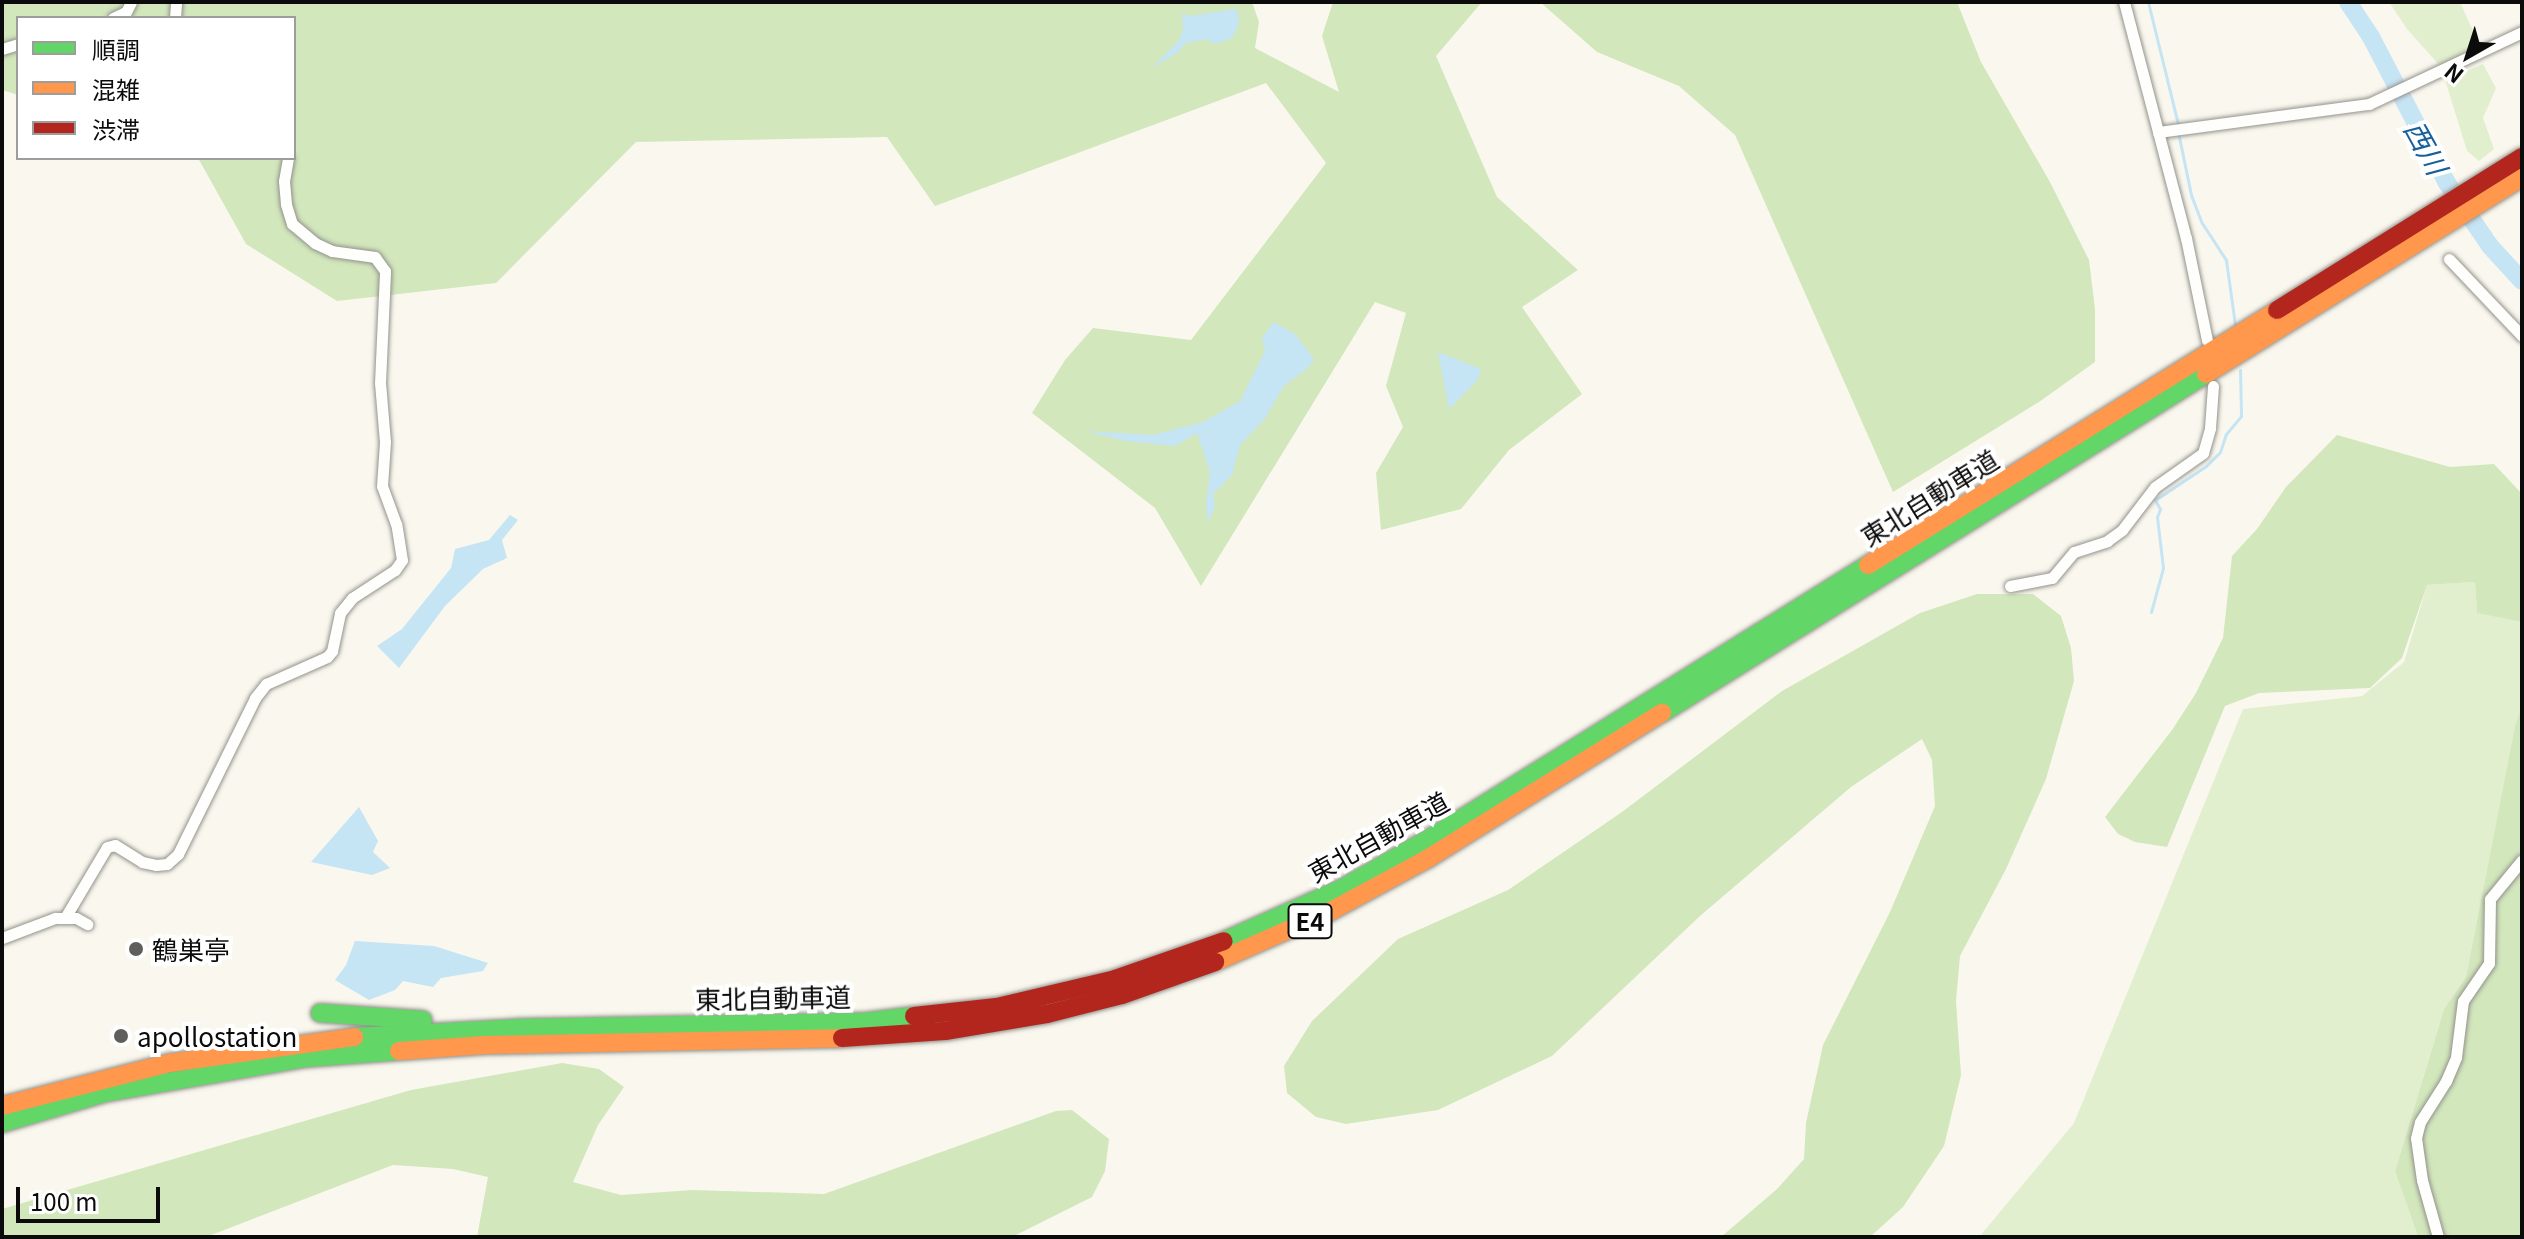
<!DOCTYPE html>
<html>
<head>
<meta charset="utf-8">
<style>
  body { margin:0 }
  #map { position:relative; width:2524px; height:1239px; overflow:hidden; background:#faf8ee; font-family:Georgia,"Noto Sans JP",serif }
  div>[style] { position:absolute }
  .green>* { inset:0; background:#e2efce }
  .forest>* { inset:0; background:#d2e7bc }
  .water>* { inset:0; background:#c5e4f4 }
  .stream>* { height:3px; margin:-1.5px; padding:0 1.5px; transform-origin:1.5px; border-radius:1.5px; background:#c5e4f4 }
  .river>* { height:18px; margin:-9px; padding:0 9px; transform-origin:9px; border-radius:9px; background:#c5e4f4 }
  .roads { filter:drop-shadow(0 0 2px #93928d) drop-shadow(0 0 2px #93928d) }
  .street>* { height:11px; margin:-5.5px; padding:0 5.5px; transform-origin:5.5px; border-radius:5.5px; background:#fefefc }
  .fast>* { height:18px; margin:-9px; padding:0 9px; transform-origin:9px; border-radius:9px; background:#63d668 }
  .slow>* { height:18px; margin:-9px; padding:0 9px; transform-origin:9px; border-radius:9px; background:#ff974d }
  .jam>* { height:18px; margin:-9px; padding:0 9px; transform-origin:9px; border-radius:9px; background:#b3261e }
  .dots>* { width:22px; height:22px; translate:-50% -50%; box-sizing:border-box; border:4px solid #fff; border-radius:50% }
  span { translate:-50% -50%; white-space:nowrap; text-align:center; line-height:1.15; -webkit-text-stroke:8px #fff; paint-order:stroke }
  .shield-label span { padding:2px 6px; background:#fff; border:2px solid; border-radius:6px; -webkit-text-stroke-width:0 }
  .shield-label { font-size:24px; color:#0b0b0b; font-weight:700 }
  .street-label { font-size:26px; color:#0b0b0b }
  .poi-label { font-size:26px; color:#0b0b0b }
  .left { translate:0 -50%; text-align:left }
  .water-label { font-size:28px; color:#16609b; font-style:italic }
  .frame { position:absolute; inset:0; border:4px solid #0b0b0b; pointer-events:none }
  .legend { position:absolute; left:16px; top:16px; width:280px; height:144px; box-sizing:border-box; background:#fff; border:2px solid #9d9d9d; margin:0; padding:10px 14px; list-style:none; font-size:24px; color:#0b0b0b }
  .legend li { display:flex; align-items:center; gap:16px; height:40px }
  .legend b { width:40px; border:2px solid #9d9d9d }
  .north { position:absolute; left:2428px; top:16px; width:80px; height:80px; -webkit-text-stroke:6px #fff; paint-order:stroke; rotate:219deg; font-size:22px; font-weight:700; line-height:32px; text-align:center; color:#0b0b0b }
  .north::after { content:''; display:block; margin:auto; width:28px; height:36px; background:#0b0b0b; clip-path:polygon(50% 0,100% 100%,50% 72%,0 100%) }
  .scale { position:absolute; left:16px; top:1187px; width:144px; height:36px; box-sizing:border-box; border:4px solid #0b0b0b; border-top:0; padding-left:10px; font-size:24px; line-height:28px; white-space:nowrap; color:#0b0b0b; -webkit-text-stroke:6px #fff; paint-order:stroke }
</style>
</head>
<body>
<div id="map">
  <div class="green">
    <div style="clip-path:polygon(2389px 2px,2460px 2px,2479px 44px,2440px 66px,2407px 29px)"></div>
    <div style="clip-path:polygon(2483px 64px,2496px 88px,2483px 118px,2494px 149px,2479px 161px,2467px 151px,2445px 80px)"></div>
    <div style="clip-path:polygon(2475px 582px,2477px 612px,2522px 622px,2522px 705px,2515px 727px,2466px 977px,2444px 1009px,2395px 1171px,2418px 1237px,1979px 1237px,2074px 1123px,2243px 709px,2362px 696px,2404px 662px,2427px 585px)"></div>
  </div>
  <div class="forest">
    <div style="clip-path:polygon(2px 2px,1252px 2px,1259px 22px,1255px 48px,1339px 92px,1322px 36px,1333px 2px,1482px 2px,1436px 56px,1497px 197px,1578px 270px,1522px 307px,1582px 394px,1509px 450px,1461px 509px,1381px 530px,1376px 473px,1403px 427px,1386px 386px,1406px 313px,1375px 302px,1201px 586px,1155px 508px,1032px 413px,1065px 360px,1093px 328px,1191px 340px,1326px 163px,1266px 83px,935px 206px,887px 137px,636px 142px,496px 283px,337px 301px,246px 244px,198px 158px,294px 158px,294px 18px,18px 18px,18px 95px,2px 90px)"></div>
    <div style="clip-path:polygon(1540px 2px,1957px 2px,1981px 62px,2050px 182px,2089px 260px,2095px 309px,2095px 362px,2039px 402px,1893px 492px,1735px 135px,1679px 86px,1597px 52px)"></div>
    <div style="clip-path:polygon(2337px 435px,2450px 467px,2494px 464px,2522px 494px,2522px 622px,2477px 613px,2475px 582px,2427px 585px,2402px 658px,2370px 688px,2259px 693px,2225px 706px,2167px 847px,2135px 842px,2118px 834px,2105px 817px,2172px 730px,2196px 693px,2223px 638px,2232px 556px,2257px 529px,2286px 487px)"></div>
    <div style="clip-path:polygon(1977px 594px,2033px 594px,2061px 616px,2071px 648px,2074px 681px,2046px 779px,2006px 869px,1960px 956px,1956px 1001px,1961px 1075px,1944px 1146px,1903px 1207px,1870px 1237px,1721px 1237px,1777px 1189px,1804px 1159px,1806px 1123px,1823px 1045px,1890px 912px,1935px 806px,1932px 760px,1922px 739px,1851px 787px,1700px 916px,1552px 1056px,1438px 1110px,1346px 1124px,1316px 1117px,1287px 1093px,1284px 1066px,1312px 1021px,1398px 939px,1508px 890px,1622px 812px,1782px 691px,1920px 613px)"></div>
    <div style="clip-path:polygon(2522px 705px,2522px 1237px,2418px 1237px,2395px 1171px,2444px 1009px,2466px 977px,2515px 726px)"></div>
    <div style="clip-path:polygon(562px 1063px,599px 1069px,624px 1087px,598px 1125px,573px 1182px,621px 1195px,692px 1190px,824px 1194px,1056px 1111px,1072px 1110px,1109px 1139px,1105px 1171px,1092px 1197px,1012px 1237px,477px 1237px,488px 1177px,453px 1169px,393px 1165px,206px 1237px,2px 1237px,2px 1209px,411px 1090px)"></div>
  </div>
  <div class="water">
    <div style="clip-path:polygon(1237px 9px,1239px 24px,1232px 38px,1215px 44px,1207px 39px,1186px 43px,1178px 52px,1152px 68px,1179px 40px,1183px 30px,1182px 14px,1190px 16px)"></div>
    <div style="clip-path:polygon(1274px 322px,1295px 334px,1314px 359px,1308px 368px,1284px 386px,1264px 420px,1240px 445px,1232px 475px,1213px 494px,1215px 507px,1208px 523px,1206px 504px,1210px 472px,1197px 433px,1175px 446px,1126px 441px,1085px 431px,1153px 435px,1203px 422px,1240px 401px,1265px 351px,1262px 337px)"></div>
    <div style="clip-path:polygon(1438px 352px,1481px 369px,1477px 381px,1449px 409px)"></div>
    <div style="clip-path:polygon(510px 515px,518px 520px,502px 540px,507px 558px,483px 569px,445px 606px,399px 668px,377px 646px,402px 629px,451px 568px,455px 549px,489px 540px)"></div>
    <div style="clip-path:polygon(359px 807px,378px 841px,373px 852px,390px 868px,372px 875px,311px 862px)"></div>
    <div style="clip-path:polygon(355px 941px,434px 946px,488px 963px,483px 971px,441px 978px,433px 987px,403px 981px,395px 990px,369px 1000px,335px 980px,346px 965px)"></div>
  </div>
  <div class="stream">
    <div style="left:2148px;top:2px;width:126px;rotate:76.2deg"></div>
    <div style="left:2178px;top:132px;width:64px;rotate:78.3deg"></div>
    <div style="left:2191px;top:195px;width:30px;rotate:69deg"></div>
    <div style="left:2202px;top:223px;width:44px;rotate:57deg"></div>
    <div style="left:2226px;top:260px;width:66px;rotate:82.1deg"></div>
    <div style="left:2151px;top:612px;width:46px;rotate:-74.7deg"></div>
    <div style="left:2163px;top:568px;width:51px;rotate:-96.7deg"></div>
    <div style="left:2157px;top:517px;width:9px;rotate:-69deg"></div>
    <div style="left:2160px;top:509px;width:10px;rotate:-119deg"></div>
    <div style="left:2155px;top:500px;width:61px;rotate:-33.7deg"></div>
    <div style="left:2206px;top:466px;width:20px;rotate:-45deg"></div>
    <div style="left:2220px;top:452px;width:19px;rotate:-72deg"></div>
    <div style="left:2226px;top:434px;width:23px;rotate:-50deg"></div>
    <div style="left:2241px;top:416px;width:46px;rotate:-91.2deg"></div>
  </div>
  <div class="river">
    <div style="left:2348px;top:2px;width:42px;rotate:56.7deg"></div>
    <div style="left:2371px;top:37px;width:165px;rotate:62.5deg"></div>
    <div style="left:2447px;top:183px;width:76px;rotate:55.7deg"></div>
    <div style="left:2490px;top:246px;width:47px;rotate:47.6deg"></div>
  </div>
  <div class="roads">
    <div class="street">
      <div style="left:2124px;top:2px;width:244px;rotate:75.3deg"></div>
      <div style="left:2186px;top:238px;width:104px;rotate:78.4deg"></div>
      <div style="left:113px;top:18px;width:14px;rotate:-25deg"></div>
      <div style="left:126px;top:12px;width:11px;rotate:-63deg"></div>
      <div style="left:175px;top:18px;width:16px;rotate:-86deg"></div>
      <div style="left:2px;top:49px;width:17px;rotate:-17deg"></div>
      <div style="left:2158px;top:132px;width:213px;rotate:-7.6deg"></div>
      <div style="left:2369px;top:104px;width:169px;rotate:-25.2deg"></div>
      <div style="left:2449px;top:259px;width:106px;rotate:46.5deg"></div>
      <div style="left:2010px;top:586px;width:43px;rotate:-10.8deg"></div>
      <div style="left:2052px;top:578px;width:34px;rotate:-50deg"></div>
      <div style="left:2074px;top:552px;width:35px;rotate:-18deg"></div>
      <div style="left:2107px;top:541px;width:19px;rotate:-36deg"></div>
      <div style="left:2122px;top:530px;width:54px;rotate:-52.5deg"></div>
      <div style="left:2155px;top:487px;width:59px;rotate:-35.3deg"></div>
      <div style="left:2203px;top:453px;width:26px;rotate:-74deg"></div>
      <div style="left:2210px;top:428px;width:42px;rotate:-85.9deg"></div>
      <div style="left:66px;top:916px;width:80px;rotate:-59.3deg"></div>
      <div style="left:107px;top:847px;width:8px;rotate:-14deg"></div>
      <div style="left:115px;top:845px;width:32px;rotate:32deg"></div>
      <div style="left:142px;top:862px;width:14px;rotate:12deg"></div>
      <div style="left:156px;top:865px;width:11px;rotate:-5deg"></div>
      <div style="left:167px;top:864px;width:15px;rotate:-42deg"></div>
      <div style="left:178px;top:854px;width:174px;rotate:-63.7deg"></div>
      <div style="left:255px;top:698px;width:18px;rotate:-52deg"></div>
      <div style="left:266px;top:684px;width:67px;rotate:-23.9deg"></div>
      <div style="left:327px;top:657px;width:8px;rotate:-50deg"></div>
      <div style="left:332px;top:651px;width:39px;rotate:-78deg"></div>
      <div style="left:340px;top:613px;width:19px;rotate:-51deg"></div>
      <div style="left:352px;top:598px;width:51px;rotate:-33.1deg"></div>
      <div style="left:395px;top:570px;width:12px;rotate:-55deg"></div>
      <div style="left:402px;top:560px;width:36px;rotate:-99deg"></div>
      <div style="left:396px;top:524px;width:40px;rotate:-110.2deg"></div>
      <div style="left:382px;top:486px;width:44px;rotate:-86.1deg"></div>
      <div style="left:385px;top:442px;width:59px;rotate:-94.8deg"></div>
      <div style="left:380px;top:383px;width:112px;rotate:-87.4deg"></div>
      <div style="left:385px;top:271px;width:17px;rotate:-126deg"></div>
      <div style="left:375px;top:257px;width:43px;rotate:-172.1deg"></div>
      <div style="left:332px;top:251px;width:19px;rotate:-155deg"></div>
      <div style="left:315px;top:243px;width:30px;rotate:-140deg"></div>
      <div style="left:292px;top:224px;width:21px;rotate:-107deg"></div>
      <div style="left:286px;top:204px;width:23px;rotate:-95deg"></div>
      <div style="left:284px;top:181px;width:23px;rotate:-80deg"></div>
      <div style="left:2px;top:938px;width:57px;rotate:-20.7deg"></div>
      <div style="left:55px;top:918px;width:21px"></div>
      <div style="left:76px;top:918px;width:13px;rotate:29deg"></div>
      <div style="left:2438px;top:1237px;width:59px;rotate:-105.7deg"></div>
      <div style="left:2422px;top:1180px;width:42px;rotate:-98.1deg"></div>
      <div style="left:2416px;top:1138px;width:16px;rotate:-76deg"></div>
      <div style="left:2420px;top:1122px;width:49px;rotate:-57.6deg"></div>
      <div style="left:2446px;top:1081px;width:26px;rotate:-67deg"></div>
      <div style="left:2456px;top:1057px;width:56px;rotate:-82.9deg"></div>
      <div style="left:2463px;top:1001px;width:46px;rotate:-55.6deg"></div>
      <div style="left:2489px;top:963px;width:64px;rotate:-89.1deg"></div>
      <div style="left:2490px;top:899px;width:50px;rotate:-50.6deg"></div>
    </div>
    <div class="fast">
      <div style="left:1662px;top:713px;width:641px;rotate:-31.93deg"></div>
      <div style="left:1224px;top:941px;width:128px;rotate:-24deg"></div>
      <div style="left:1341px;top:889px;width:116px;rotate:-29.9deg"></div>
      <div style="left:1442px;top:831px;width:502px;rotate:-31.98deg"></div>
      <div style="left:320px;top:1013px;width:103px;rotate:3.9deg"></div>
      <div style="left:354px;top:1037px;width:164px;rotate:-3.1deg"></div>
      <div style="left:518px;top:1028px;width:347px;rotate:-1deg"></div>
      <div style="left:865px;top:1022px;width:49px;rotate:-7deg"></div>
      <div style="left:2px;top:1123px;width:106px;rotate:-16.4deg"></div>
      <div style="left:104px;top:1093px;width:203px;rotate:-9.9deg"></div>
      <div style="left:304px;top:1058px;width:95px;rotate:-4.2deg"></div>
    </div>
    <div class="slow">
      <div style="left:2206px;top:374px;width:372px;rotate:-31.9deg"></div>
      <div style="left:1868px;top:565px;width:482px;rotate:-31.9deg"></div>
      <div style="left:1215px;top:962px;width:124px;rotate:-23.7deg"></div>
      <div style="left:1329px;top:912px;width:111px;rotate:-28.4deg"></div>
      <div style="left:1427px;top:859px;width:277px;rotate:-31.9deg"></div>
      <div style="left:399px;top:1051px;width:85px;rotate:-4deg"></div>
      <div style="left:484px;top:1045px;width:358px;rotate:-1.1deg"></div>
      <div style="left:2px;top:1106px;width:173px;rotate:-14.4deg"></div>
      <div style="left:170px;top:1063px;width:186px;rotate:-8deg"></div>
    </div>
    <div class="jam">
      <div style="left:2277px;top:310px;width:289px;rotate:-32deg"></div>
      <div style="left:914px;top:1016px;width:83px;rotate:-6.2deg"></div>
      <div style="left:997px;top:1007px;width:121px;rotate:-13.3deg"></div>
      <div style="left:1115px;top:979px;width:115px;rotate:-19.2deg"></div>
      <div style="left:842px;top:1038px;width:103px;rotate:-3.9deg"></div>
      <div style="left:945px;top:1031px;width:103px;rotate:-9.5deg"></div>
      <div style="left:1047px;top:1014px;width:77px;rotate:-14.2deg"></div>
      <div style="left:1122px;top:995px;width:99px;rotate:-19.5deg"></div>
    </div>
  </div>
  <div class="dots">
    <div style="left:136px;top:949px;background:#5f5e5a"></div>
    <div style="left:121px;top:1036px;background:#5f5e5a"></div>
  </div>
  <div class="shield-label">
    <span style="left:1310px;top:921px">E4</span>
  </div>
  <div class="street-label">
    <span style="left:1929px;top:497px;rotate:-32deg">東北自動車道</span>
    <span style="left:1378px;top:836px;rotate:-29deg">東北自動車道</span>
    <span style="left:773px;top:997px;rotate:-1deg">東北自動車道</span>
  </div>
  <div class="poi-label">
    <span class="left" style="left:152px;top:949px">鶴巣亭</span>
    <span class="left" style="left:137px;top:1036px">apollostation</span>
  </div>
  <div class="water-label">
    <span style="left:2427px;top:147px;rotate:61deg">西川</span>
  </div>
  <div class="frame"></div>
  <ul class="legend">
  <li><b style="height:10px;background:#63d668"></b>順調</li>
  <li><b style="height:10px;background:#ff974d"></b>混雑</li>
  <li><b style="height:10px;background:#b3261e"></b>渋滞</li>
  </ul>
  <div class="north">N</div>
  <div class="scale">100 m</div>
</div>
</body>
</html>
